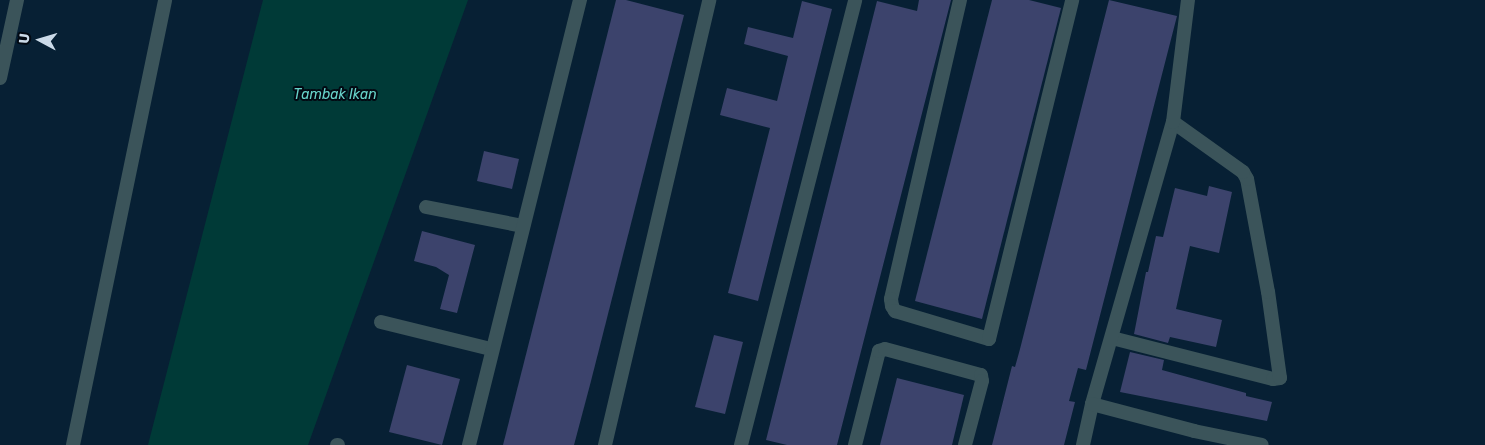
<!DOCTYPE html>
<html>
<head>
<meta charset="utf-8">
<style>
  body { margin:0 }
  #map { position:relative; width:1485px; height:445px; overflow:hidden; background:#072034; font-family:Rubik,sans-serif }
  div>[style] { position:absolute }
  .water>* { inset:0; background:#003a37 }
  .building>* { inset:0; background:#3c436c }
  .minor>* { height:14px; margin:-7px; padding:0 7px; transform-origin:7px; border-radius:7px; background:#3b545a }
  span { translate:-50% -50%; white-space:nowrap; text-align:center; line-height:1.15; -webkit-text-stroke:4px #020912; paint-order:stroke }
  .water-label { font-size:14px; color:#67d3ca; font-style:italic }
  .north { position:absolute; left:15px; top:15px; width:50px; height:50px; -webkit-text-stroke:4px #020912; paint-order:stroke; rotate:276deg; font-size:14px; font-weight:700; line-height:20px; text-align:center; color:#cbdae8 }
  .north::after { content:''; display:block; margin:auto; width:18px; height:22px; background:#cbdae8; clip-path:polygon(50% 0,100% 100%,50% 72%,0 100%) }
</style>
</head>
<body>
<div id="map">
  <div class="water">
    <div style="clip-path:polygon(263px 0,468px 0,308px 445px,148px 445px)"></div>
  </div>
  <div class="building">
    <div style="clip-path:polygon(616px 0,626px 0,684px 15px,591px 381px,574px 445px,503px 445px)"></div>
    <div style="clip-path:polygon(919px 0,951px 0,837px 445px,787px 445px,766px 440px,877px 1px,917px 11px)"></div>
    <div style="clip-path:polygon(992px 0,1029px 0,1061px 8px,982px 319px,915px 301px)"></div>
    <div style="clip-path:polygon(1109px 0,1177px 16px,1086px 370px,1078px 368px,1069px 401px,1075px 402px,1064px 445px,992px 445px,1012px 366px,1015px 367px,1020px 349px)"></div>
    <div style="clip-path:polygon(802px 1px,832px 9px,758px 301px,728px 293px,770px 128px,720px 115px,727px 88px,777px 101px,788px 56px,744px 44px,748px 27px,793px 38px)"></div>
    <div style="clip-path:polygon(484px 151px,519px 159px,512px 189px,477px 181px)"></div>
    <div style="clip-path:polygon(1209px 186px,1232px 192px,1219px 253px,1190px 246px,1176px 309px,1222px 320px,1216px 347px,1170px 337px,1168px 343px,1134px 334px,1146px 272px,1148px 272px,1156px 236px,1163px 237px,1175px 188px,1207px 196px)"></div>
    <div style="clip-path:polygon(422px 231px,475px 245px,457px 313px,440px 309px,449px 275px,436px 267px,414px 261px)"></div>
    <div style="clip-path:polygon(714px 335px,743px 342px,725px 414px,695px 407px)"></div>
    <div style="clip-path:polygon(1130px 352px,1164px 360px,1162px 370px,1246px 393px,1246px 396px,1272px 402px,1267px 421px,1120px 392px)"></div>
    <div style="clip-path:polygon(407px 365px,460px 379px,442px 445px,389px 432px)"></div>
    <div style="clip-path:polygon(897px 378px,964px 395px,952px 445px,880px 445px)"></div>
  </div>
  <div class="minor">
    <div style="left:960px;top:0;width:307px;rotate:103deg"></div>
    <div style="left:891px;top:299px;width:7px;rotate:82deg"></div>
    <div style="left:892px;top:306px;width:6px;rotate:59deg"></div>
    <div style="left:895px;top:311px;width:98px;rotate:16.6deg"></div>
    <div style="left:989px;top:339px;width:349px;rotate:-76.2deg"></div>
    <div style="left:0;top:78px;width:80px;rotate:-77.7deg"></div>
    <div style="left:426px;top:207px;width:99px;rotate:11.1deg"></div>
    <div style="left:381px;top:322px;width:113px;rotate:13.8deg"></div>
    <div style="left:1112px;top:338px;width:166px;rotate:14.3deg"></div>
    <div style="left:1273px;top:379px;width:7px;rotate:-8deg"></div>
    <div style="left:1280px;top:378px;width:87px;rotate:-97.9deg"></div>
    <div style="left:1268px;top:292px;width:115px;rotate:-100.5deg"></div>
    <div style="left:1247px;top:179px;width:8px;rotate:-120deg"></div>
    <div style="left:1243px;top:172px;width:86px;rotate:-144.5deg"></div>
    <div style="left:1092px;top:404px;width:293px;rotate:-74deg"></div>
    <div style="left:1173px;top:122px;width:123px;rotate:-83deg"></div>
    <div style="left:73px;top:445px;width:454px;rotate:-78.3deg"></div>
    <div style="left:337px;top:445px;width:1px"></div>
    <div style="left:469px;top:445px;width:459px;rotate:-76deg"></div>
    <div style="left:605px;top:445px;width:457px;rotate:-76.8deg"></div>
    <div style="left:741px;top:445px;width:459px;rotate:-75.6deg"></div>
    <div style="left:855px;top:445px;width:97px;rotate:-75.7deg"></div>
    <div style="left:879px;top:351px;width:6px;rotate:-18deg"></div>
    <div style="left:885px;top:349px;width:99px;rotate:15.2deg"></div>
    <div style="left:981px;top:375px;width:6px;rotate:81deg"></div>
    <div style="left:982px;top:381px;width:66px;rotate:104.9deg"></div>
    <div style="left:1083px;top:445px;width:42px;rotate:-77.6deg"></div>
    <div style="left:1092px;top:404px;width:106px;rotate:14.8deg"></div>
    <div style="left:1194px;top:431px;width:69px;rotate:11.6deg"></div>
  </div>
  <div class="water-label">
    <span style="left:335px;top:95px">Tambak Ikan</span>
  </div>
  <div class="north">U</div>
</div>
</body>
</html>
